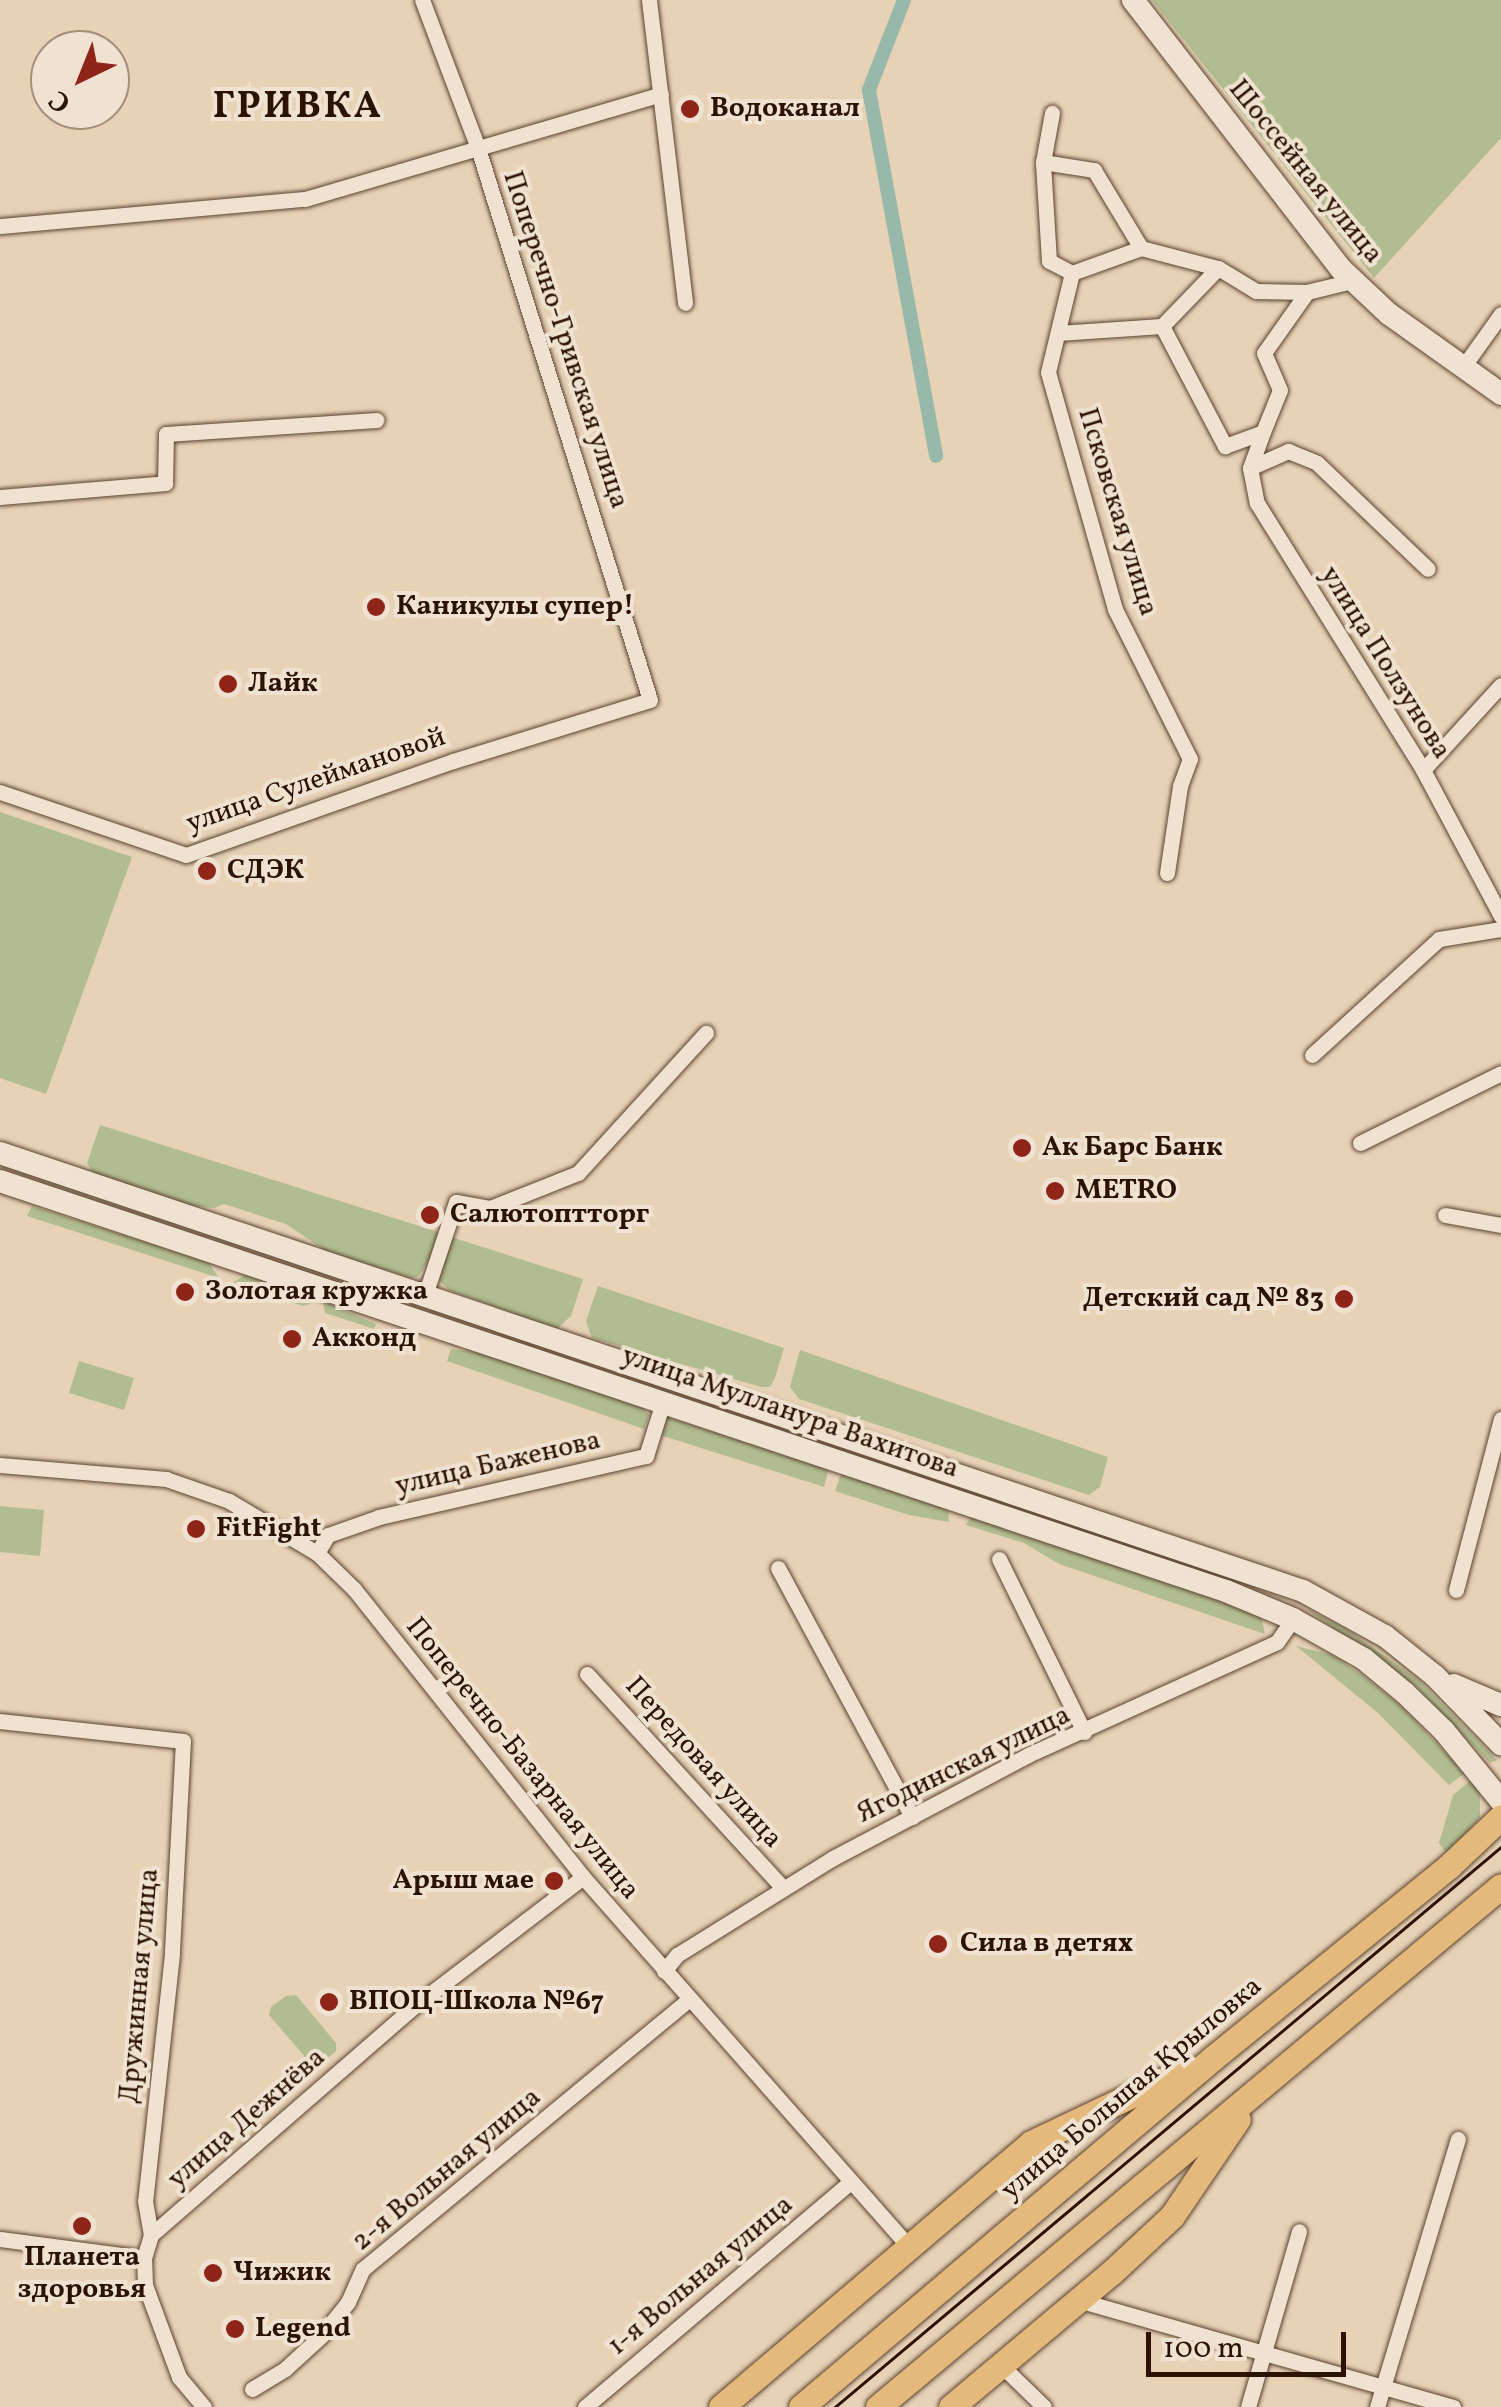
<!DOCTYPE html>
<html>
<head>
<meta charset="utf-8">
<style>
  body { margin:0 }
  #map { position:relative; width:1501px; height:2407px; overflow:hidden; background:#e7d2b6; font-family:Vollkorn,serif }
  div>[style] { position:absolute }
  .green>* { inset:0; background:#b1bd91 }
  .canal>* { height:14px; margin:-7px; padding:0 7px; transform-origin:7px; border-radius:7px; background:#97b8aa }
  .roads { filter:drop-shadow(0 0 2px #5b422f) drop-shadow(0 0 2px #5b422f) }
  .street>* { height:15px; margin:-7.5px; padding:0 7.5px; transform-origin:7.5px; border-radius:7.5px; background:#efe2d0 }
  .secondary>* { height:22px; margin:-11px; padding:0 11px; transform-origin:11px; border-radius:11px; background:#efe2d0 }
  .primary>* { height:25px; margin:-12.5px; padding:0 12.5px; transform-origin:12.5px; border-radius:12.5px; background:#e4b97b }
  .tram>* { height:2.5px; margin:-1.25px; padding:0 1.25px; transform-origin:1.25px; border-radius:1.25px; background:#2c1202 }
  .dots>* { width:28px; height:28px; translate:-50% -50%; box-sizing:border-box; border:5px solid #efe2d0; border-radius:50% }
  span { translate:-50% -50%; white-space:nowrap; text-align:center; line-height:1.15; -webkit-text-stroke:8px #efe2d0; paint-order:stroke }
  .poi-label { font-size:28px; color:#2c1202; font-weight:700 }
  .left { translate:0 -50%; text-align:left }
  .right { translate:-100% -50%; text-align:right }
  .street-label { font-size:28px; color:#2c1202 }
  .district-label { font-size:38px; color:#2c1202; font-weight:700; letter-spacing:2.5px }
  .north { position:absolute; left:30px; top:30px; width:100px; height:100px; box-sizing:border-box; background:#efe2d0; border:2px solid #a18f7e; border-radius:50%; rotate:223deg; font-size:28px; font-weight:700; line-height:40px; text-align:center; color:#2c1202 }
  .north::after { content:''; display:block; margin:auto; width:35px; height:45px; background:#8f2418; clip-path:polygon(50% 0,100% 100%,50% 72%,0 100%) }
  .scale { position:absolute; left:1146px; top:2332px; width:200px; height:45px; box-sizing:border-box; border:5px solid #2c1202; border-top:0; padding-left:12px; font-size:30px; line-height:35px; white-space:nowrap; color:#2c1202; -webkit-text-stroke:8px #efe2d0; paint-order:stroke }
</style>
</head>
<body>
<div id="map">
  <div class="green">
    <div style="clip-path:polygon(1152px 0,1501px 0,1501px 138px,1374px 278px)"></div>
    <div style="clip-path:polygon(0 812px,132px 857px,46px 1094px,0 1078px)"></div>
    <div style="clip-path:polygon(100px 1125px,438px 1232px,430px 1258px,418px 1277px,411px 1278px,326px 1251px,286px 1224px,224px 1204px,214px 1208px,185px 1205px,94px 1174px,87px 1163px)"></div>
    <div style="clip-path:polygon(32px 1206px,208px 1262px,219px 1278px,27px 1216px)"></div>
    <div style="clip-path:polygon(451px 1237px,583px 1279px,571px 1316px,557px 1329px,449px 1290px,440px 1281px,440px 1271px)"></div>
    <div style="clip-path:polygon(245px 1275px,314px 1297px,313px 1303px,303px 1306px,232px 1283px)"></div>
    <div style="clip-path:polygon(598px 1286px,784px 1348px,775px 1378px,770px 1387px,761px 1387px,592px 1338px,586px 1321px)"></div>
    <div style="clip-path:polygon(323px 1301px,376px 1324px,374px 1329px,325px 1313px)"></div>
    <div style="clip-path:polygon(451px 1349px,489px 1354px,642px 1407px,649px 1415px,644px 1429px,447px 1361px)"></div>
    <div style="clip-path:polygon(800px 1350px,1108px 1457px,1100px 1487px,1089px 1495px,799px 1399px,790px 1387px)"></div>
    <div style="clip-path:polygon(79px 1361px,134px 1378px,124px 1410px,69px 1393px)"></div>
    <div style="clip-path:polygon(667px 1417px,829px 1468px,824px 1487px,657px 1434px)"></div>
    <div style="clip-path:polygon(842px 1471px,948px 1508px,949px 1522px,909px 1515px,835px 1491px)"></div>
    <div style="clip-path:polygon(0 1506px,44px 1510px,40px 1556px,0 1552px)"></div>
    <div style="clip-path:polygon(971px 1516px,1182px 1585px,1261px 1617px,1265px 1634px,1059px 1564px,1024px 1543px,966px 1525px)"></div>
    <div style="clip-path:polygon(1306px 1609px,1345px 1628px,1420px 1681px,1497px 1760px,1490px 1763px,1416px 1686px)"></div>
    <div style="clip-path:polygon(1296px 1646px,1332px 1655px,1362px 1675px,1401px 1706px,1465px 1773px,1449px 1785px,1378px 1713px)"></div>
    <div style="clip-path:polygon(1471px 1780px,1480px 1795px,1480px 1818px,1447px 1854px,1439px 1843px,1453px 1795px)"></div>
    <div style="clip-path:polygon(296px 1995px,336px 2043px,336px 2051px,321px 2064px,312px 2065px,269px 2015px,271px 2007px,286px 1996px)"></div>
  </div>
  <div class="canal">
    <div style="left:904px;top:0;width:97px;rotate:111.3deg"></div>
    <div style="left:869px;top:90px;width:372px;rotate:79.6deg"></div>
  </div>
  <div class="roads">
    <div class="street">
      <div style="left:649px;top:0;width:305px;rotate:83.2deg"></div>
      <div style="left:1043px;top:162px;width:50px;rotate:-79.6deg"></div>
      <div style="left:0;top:226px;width:306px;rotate:-5.1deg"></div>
      <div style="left:305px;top:199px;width:371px;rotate:-16.4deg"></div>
      <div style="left:1072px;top:273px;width:73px;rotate:-19.9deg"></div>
      <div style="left:1352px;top:281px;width:46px;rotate:166.3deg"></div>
      <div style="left:1307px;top:292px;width:51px;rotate:-178.9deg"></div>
      <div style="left:1256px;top:291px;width:44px;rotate:-148.8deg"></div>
      <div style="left:1218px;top:268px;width:81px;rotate:134deg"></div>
      <div style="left:1162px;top:326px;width:136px;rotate:62.3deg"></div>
      <div style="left:1225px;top:446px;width:40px;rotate:-20.2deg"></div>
      <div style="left:1263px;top:432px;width:38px;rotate:110deg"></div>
      <div style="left:1250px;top:468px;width:36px;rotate:79deg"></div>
      <div style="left:1257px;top:503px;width:314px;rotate:58.1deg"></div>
      <div style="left:1423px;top:770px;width:166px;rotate:61.9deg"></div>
      <div style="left:1058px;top:333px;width:104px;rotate:-3.9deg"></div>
      <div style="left:1463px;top:367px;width:65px;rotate:-54.4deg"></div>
      <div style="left:1263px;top:432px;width:45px;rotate:-68deg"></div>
      <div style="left:1280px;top:390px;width:40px;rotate:-113.4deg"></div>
      <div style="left:1264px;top:353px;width:75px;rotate:-54.8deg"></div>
      <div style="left:1250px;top:468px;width:42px;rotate:-24.1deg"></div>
      <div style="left:1288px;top:451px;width:31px;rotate:22deg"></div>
      <div style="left:1317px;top:463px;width:153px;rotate:43.7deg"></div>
      <div style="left:0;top:497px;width:166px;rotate:-4.8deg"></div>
      <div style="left:165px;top:483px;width:49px;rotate:-88.8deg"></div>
      <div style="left:166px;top:434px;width:211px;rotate:-3.8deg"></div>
      <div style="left:1423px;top:770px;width:115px;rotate:-47.5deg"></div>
      <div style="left:0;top:792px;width:196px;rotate:18.7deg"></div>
      <div style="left:186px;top:855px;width:283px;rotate:-19.4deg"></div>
      <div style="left:453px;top:761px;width:206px;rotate:-17.2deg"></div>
      <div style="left:650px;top:700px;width:578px;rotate:-107.31deg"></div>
      <div style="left:478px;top:148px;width:158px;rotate:-110.7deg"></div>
      <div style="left:1167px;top:873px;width:88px;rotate:-81.5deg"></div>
      <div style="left:1180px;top:786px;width:29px;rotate:-70deg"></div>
      <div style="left:1190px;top:759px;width:168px;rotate:-116.6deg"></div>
      <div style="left:1115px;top:609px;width:246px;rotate:-105.8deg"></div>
      <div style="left:1048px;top:372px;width:102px;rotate:-76.4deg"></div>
      <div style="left:1072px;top:273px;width:26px;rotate:-152deg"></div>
      <div style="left:1049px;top:261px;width:99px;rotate:-93.5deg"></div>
      <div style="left:1043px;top:162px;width:52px;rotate:8.9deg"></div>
      <div style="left:1094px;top:170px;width:91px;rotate:58.9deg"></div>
      <div style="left:1141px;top:248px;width:80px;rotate:14.6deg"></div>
      <div style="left:1312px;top:1055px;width:172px;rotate:-42.4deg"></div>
      <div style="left:1439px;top:939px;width:63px;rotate:-9.2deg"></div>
      <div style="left:1360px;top:1143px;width:157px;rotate:-26.4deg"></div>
      <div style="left:1445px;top:1215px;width:57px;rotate:10.1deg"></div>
      <div style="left:425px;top:1295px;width:98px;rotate:-71.6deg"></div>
      <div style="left:456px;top:1202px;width:35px;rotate:10deg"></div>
      <div style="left:490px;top:1208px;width:95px;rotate:-21.7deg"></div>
      <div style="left:578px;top:1173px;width:190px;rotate:-47.6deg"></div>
      <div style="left:0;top:1465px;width:167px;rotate:4.8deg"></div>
      <div style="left:166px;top:1479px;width:67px;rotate:19.2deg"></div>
      <div style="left:229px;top:1501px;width:102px;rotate:30.6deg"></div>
      <div style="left:317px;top:1553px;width:52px;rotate:44.2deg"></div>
      <div style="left:354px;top:1589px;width:368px;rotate:51.5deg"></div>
      <div style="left:583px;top:1877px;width:495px;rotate:48.6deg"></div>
      <div style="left:317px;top:1553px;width:21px;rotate:-59deg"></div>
      <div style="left:328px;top:1535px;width:54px;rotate:-19.4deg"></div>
      <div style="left:379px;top:1517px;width:274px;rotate:-12.9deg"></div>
      <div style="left:646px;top:1456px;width:57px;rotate:-72.5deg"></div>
      <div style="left:999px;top:1559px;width:193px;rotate:63.8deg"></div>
      <div style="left:778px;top:1568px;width:283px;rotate:61.7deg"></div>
      <div style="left:1456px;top:1590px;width:177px;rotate:-75.3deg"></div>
      <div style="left:587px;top:1674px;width:289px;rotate:47.5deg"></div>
      <div style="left:0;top:1721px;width:184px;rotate:6.2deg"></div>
      <div style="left:183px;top:1741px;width:213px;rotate:93deg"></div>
      <div style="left:172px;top:1954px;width:248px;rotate:96.2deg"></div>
      <div style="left:145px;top:2201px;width:35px;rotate:80deg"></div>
      <div style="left:664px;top:1971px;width:21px;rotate:-51deg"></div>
      <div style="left:677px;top:1955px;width:184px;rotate:-31.9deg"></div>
      <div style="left:833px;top:1858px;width:221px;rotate:-27.8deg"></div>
      <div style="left:1028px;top:1755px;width:273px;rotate:-24.4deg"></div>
      <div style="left:1277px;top:1642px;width:28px;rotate:-55deg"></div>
      <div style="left:0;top:2239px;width:145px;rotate:7.5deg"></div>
      <div style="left:1078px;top:2300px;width:390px;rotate:15.9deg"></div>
      <div style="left:1001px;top:2365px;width:60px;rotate:44.3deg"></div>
      <div style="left:252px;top:2389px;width:39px;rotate:-31deg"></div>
      <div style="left:285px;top:2369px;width:49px;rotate:-42.5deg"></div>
      <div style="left:321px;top:2336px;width:43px;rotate:-51.5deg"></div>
      <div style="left:348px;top:2302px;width:36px;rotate:-66deg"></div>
      <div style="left:363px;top:2269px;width:422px;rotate:-39.6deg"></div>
      <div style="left:204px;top:2407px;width:39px;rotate:-130deg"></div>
      <div style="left:179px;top:2377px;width:98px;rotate:-110.3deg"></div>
      <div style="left:145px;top:2285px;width:27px;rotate:-92deg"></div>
      <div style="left:144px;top:2258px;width:24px;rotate:-73deg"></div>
      <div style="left:151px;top:2235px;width:347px;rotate:-41deg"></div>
      <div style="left:413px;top:2007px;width:214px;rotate:-37.4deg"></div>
      <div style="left:585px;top:2407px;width:346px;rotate:-40.3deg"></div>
      <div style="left:1248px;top:2407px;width:183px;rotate:-73.8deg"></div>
      <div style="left:1377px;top:2407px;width:280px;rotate:-73.2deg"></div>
    </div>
    <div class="secondary">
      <div style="left:1133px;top:0;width:340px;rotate:52.3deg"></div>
      <div style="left:1341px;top:269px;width:66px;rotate:43.2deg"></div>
      <div style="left:1389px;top:314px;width:138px;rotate:35.5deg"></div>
      <div style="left:0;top:1153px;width:1375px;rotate:18.58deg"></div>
      <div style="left:1303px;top:1591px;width:94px;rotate:28.8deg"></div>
      <div style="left:1385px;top:1636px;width:64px;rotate:38.7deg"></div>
      <div style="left:1435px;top:1676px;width:95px;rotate:45.9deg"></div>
      <div style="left:0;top:1181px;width:1293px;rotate:18.49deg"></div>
      <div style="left:1226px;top:1591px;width:73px;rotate:22.7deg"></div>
      <div style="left:1293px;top:1619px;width:81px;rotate:29.4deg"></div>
      <div style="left:1364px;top:1659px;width:53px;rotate:39.7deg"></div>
      <div style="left:1405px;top:1693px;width:54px;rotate:44.3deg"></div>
      <div style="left:1444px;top:1731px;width:90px;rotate:50.8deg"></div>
      <div style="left:1454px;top:1685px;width:51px;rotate:23.1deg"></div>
    </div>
    <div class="primary">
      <div style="left:721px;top:2407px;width:407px;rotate:-40.4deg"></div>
      <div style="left:1031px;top:2143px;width:170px;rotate:-25.4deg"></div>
      <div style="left:801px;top:2407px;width:540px;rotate:-40.27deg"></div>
      <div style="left:1213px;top:2058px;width:304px;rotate:-39.1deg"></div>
      <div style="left:1449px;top:1866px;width:71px;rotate:-43.3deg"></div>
      <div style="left:878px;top:2407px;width:812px;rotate:-39.9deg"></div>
      <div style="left:951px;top:2407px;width:210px;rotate:-40deg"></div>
      <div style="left:1112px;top:2272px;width:82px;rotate:-43deg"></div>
      <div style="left:1172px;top:2216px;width:117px;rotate:-55.8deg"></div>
    </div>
  </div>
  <div class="tram">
    <div style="left:835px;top:2407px;width:870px;rotate:-40.06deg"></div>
  </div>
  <div class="dots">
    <div style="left:690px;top:109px;background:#8f2418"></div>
    <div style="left:376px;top:607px;background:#8f2418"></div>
    <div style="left:228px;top:684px;background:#8f2418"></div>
    <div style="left:207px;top:871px;background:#8f2418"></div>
    <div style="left:1022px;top:1148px;background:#8f2418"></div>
    <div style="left:1055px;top:1191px;background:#8f2418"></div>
    <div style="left:430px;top:1215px;background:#8f2418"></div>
    <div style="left:185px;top:1292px;background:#8f2418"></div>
    <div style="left:1344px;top:1299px;background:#8f2418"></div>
    <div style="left:292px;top:1339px;background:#8f2418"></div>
    <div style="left:196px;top:1529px;background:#8f2418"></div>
    <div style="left:554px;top:1881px;background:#8f2418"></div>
    <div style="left:938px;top:1944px;background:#8f2418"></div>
    <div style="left:329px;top:2002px;background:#8f2418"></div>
    <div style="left:82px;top:2226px;background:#8f2418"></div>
    <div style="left:213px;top:2273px;background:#8f2418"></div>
    <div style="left:235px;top:2329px;background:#8f2418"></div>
  </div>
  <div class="poi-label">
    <span class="left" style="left:710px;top:109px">Водоканал</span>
    <span class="left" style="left:396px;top:607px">Каникулы супер!</span>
    <span class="left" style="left:248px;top:684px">Лайк</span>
    <span class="left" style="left:227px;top:871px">СДЭК</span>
    <span class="left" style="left:1042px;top:1148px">Ак Барс Банк</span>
    <span class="left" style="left:1075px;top:1191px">METRO</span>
    <span class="left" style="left:450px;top:1215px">Салютоптторг</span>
    <span class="left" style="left:205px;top:1292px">Золотая кружка</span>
    <span class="right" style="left:1324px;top:1299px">Детский сад № 83</span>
    <span class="left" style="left:312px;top:1339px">Акконд</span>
    <span class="left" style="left:216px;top:1529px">FitFight</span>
    <span class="right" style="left:534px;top:1881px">Арыш мае</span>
    <span class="left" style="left:960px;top:1944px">Сила в детях</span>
    <span class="left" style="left:349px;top:2002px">ВПОЦ-Школа №67</span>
    <span style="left:82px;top:2274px">Планета<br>здоровья</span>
    <span class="left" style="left:233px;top:2273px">Чижик</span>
    <span class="left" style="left:255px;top:2329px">Legend</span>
  </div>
  <div class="street-label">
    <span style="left:1305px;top:172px;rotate:51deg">Шоссейная улица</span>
    <span style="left:565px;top:340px;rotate:72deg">Поперечно-Гривская улица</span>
    <span style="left:1117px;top:512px;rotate:73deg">Псковская улица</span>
    <span style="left:1385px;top:663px;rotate:58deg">улица Ползунова</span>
    <span style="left:316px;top:781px;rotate:-19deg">улица Сулеймановой</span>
    <span style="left:790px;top:1413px;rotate:19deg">улица Мулланура Вахитова</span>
    <span style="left:498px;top:1464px;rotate:-13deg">улица Баженова</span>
    <span style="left:522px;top:1759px;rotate:51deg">Поперечно-Базарная улица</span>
    <span style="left:703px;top:1763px;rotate:48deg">Передовая улица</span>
    <span style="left:964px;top:1765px;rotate:-26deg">Ягодинская улица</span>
    <span style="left:140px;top:1986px;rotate:-85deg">Дружинная улица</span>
    <span style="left:1132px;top:2089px;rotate:-40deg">улица Большая Крыловка</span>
    <span style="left:247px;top:2119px;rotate:-41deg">улица Дежнёва</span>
    <span style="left:447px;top:2170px;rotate:-40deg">2-я Вольная улица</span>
    <span style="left:701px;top:2276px;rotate:-40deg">1-я Вольная улица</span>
  </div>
  <div class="district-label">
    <span style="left:298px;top:108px">ГРИВКА</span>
  </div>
  <div class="north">С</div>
  <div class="scale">100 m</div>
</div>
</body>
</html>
